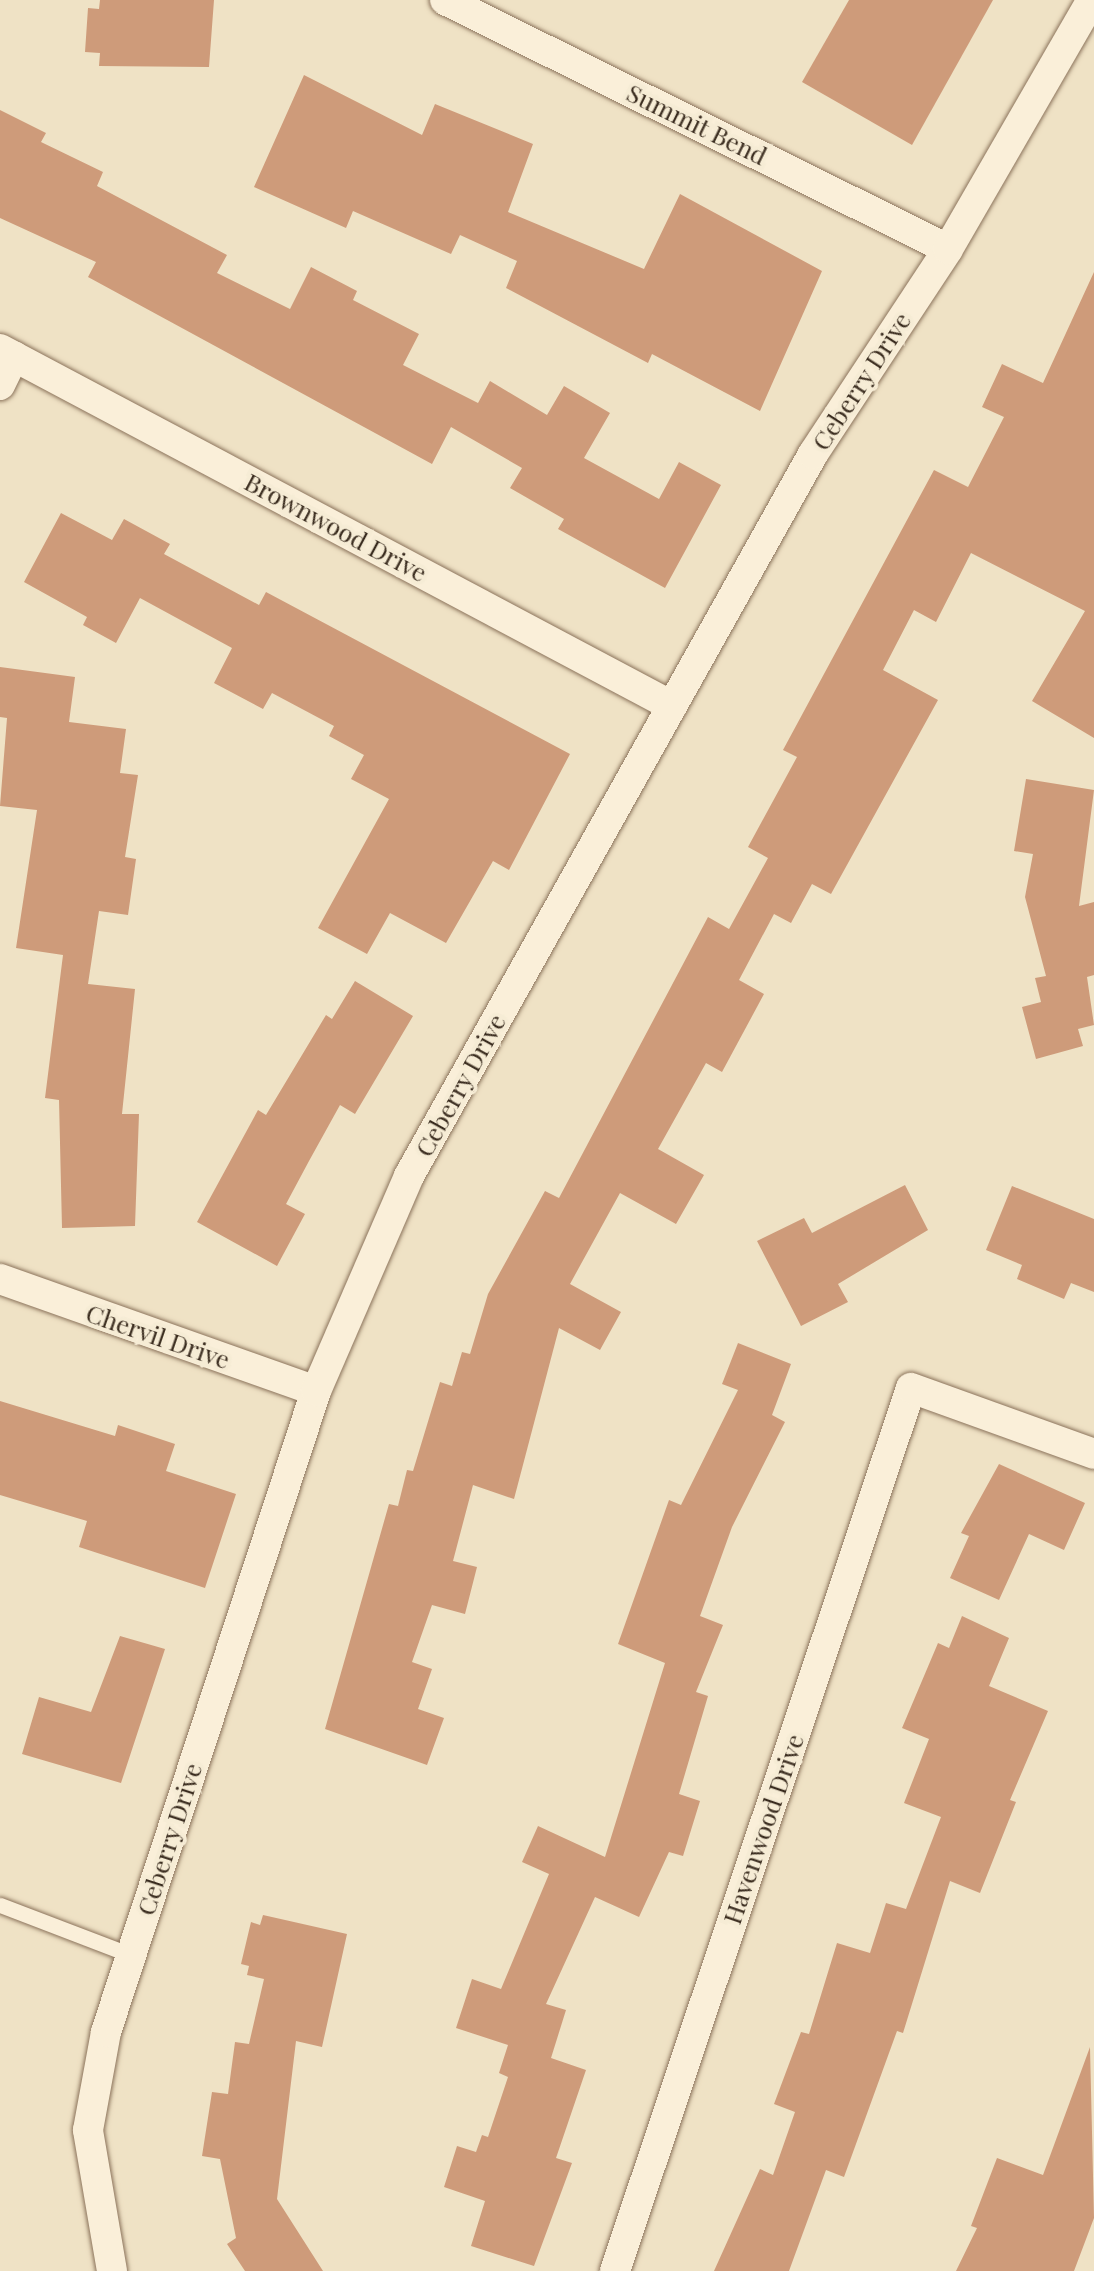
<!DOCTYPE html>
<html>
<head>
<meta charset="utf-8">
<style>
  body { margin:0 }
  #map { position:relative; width:1094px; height:2271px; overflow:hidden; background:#efe2c5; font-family:"Playfair Display",serif }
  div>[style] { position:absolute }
  .building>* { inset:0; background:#ce9b7a }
  .roads { filter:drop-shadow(0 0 2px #8b735b) drop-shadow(0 0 2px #8b735b) }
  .service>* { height:15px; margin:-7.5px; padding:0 7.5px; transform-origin:7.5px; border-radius:7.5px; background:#faefd9 }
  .minor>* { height:30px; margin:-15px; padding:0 15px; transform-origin:15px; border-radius:15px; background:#faefd9 }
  span { translate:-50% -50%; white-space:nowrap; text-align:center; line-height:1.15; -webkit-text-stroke:8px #f6ecd5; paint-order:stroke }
  .street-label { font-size:25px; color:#3a2c1f }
</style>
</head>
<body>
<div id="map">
  <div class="building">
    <div style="clip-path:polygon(100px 0,214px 0,209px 67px,99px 66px,100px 53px,85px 52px,88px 8px,99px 9px)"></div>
    <div style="clip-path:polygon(849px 0,993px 0,912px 145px,802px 82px)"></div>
    <div style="clip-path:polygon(304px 75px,422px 135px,435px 104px,533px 144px,508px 212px,644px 269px,680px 194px,822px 271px,760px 411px,652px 354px,648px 363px,506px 288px,517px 261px,460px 235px,451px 254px,353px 211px,346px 228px,254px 187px)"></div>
    <div style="clip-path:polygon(0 110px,46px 133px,41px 142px,103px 172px,97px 186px,227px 255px,217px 273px,290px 309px,311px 267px,357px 291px,353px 300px,419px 334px,403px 365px,478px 403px,490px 381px,547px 415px,564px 386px,610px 413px,584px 458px,659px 499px,679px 462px,721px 485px,665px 588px,558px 529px,564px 519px,510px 488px,522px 468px,451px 427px,432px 464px,88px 277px,96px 262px,0 218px)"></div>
    <div style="clip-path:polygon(1094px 272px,1094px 738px,1032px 701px,1085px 611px,971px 553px,936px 622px,914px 610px,883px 670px,938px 700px,831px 894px,812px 884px,791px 923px,774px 914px,739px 980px,764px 994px,722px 1072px,706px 1063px,658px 1149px,704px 1175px,676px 1224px,620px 1193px,570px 1284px,621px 1312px,600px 1350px,559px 1328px,514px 1499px,473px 1485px,453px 1561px,477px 1567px,465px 1614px,432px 1605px,412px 1662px,432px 1669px,418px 1709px,444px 1718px,427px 1765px,325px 1729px,389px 1504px,398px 1506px,407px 1470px,413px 1471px,440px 1382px,452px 1386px,462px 1352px,470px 1354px,488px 1294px,545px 1191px,559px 1198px,708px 917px,729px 929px,768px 858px,748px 847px,797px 757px,783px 750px,934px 470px,968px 487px,1004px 417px,982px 407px,1002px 364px,1043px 383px)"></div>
    <div style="clip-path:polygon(61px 513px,112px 540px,124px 519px,170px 544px,164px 554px,259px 605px,266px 592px,570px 754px,509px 870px,493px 861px,446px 943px,390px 913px,367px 954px,318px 928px,389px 799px,351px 779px,364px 755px,329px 736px,334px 726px,272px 693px,263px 709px,214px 683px,232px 648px,140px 598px,116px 643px,83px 625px,87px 617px,24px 582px)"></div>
    <div style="clip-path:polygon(0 667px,75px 677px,69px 722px,126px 729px,120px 773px,138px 775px,125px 857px,136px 859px,128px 915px,99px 911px,88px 984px,135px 989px,122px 1114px,139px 1114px,135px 1226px,62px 1228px,59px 1100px,45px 1098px,63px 955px,16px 948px,37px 810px,0 806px,7px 718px,0 717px)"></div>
    <div style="clip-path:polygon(1026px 779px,1094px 790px,1079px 906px,1094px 902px,1094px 975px,1087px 977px,1094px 1025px,1078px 1029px,1083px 1046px,1036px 1059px,1022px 1007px,1041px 1002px,1035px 978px,1046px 976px,1025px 897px,1033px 854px,1014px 851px)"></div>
    <div style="clip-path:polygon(355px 981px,413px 1016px,355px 1114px,340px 1105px,309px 1161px,286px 1204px,305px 1214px,277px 1266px,197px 1222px,258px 1110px,266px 1115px,326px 1015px,332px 1019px)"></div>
    <div style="clip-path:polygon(905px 1185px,928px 1230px,838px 1284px,848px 1302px,801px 1326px,757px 1241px,804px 1218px,812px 1233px)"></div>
    <div style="clip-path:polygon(1012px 1186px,1094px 1219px,1094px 1292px,1071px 1283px,1064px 1299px,1017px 1279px,1022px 1265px,986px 1250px)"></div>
    <div style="clip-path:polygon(738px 1343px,791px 1364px,772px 1415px,785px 1422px,732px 1527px,700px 1616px,723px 1625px,696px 1692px,708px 1696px,679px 1794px,700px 1801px,683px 1856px,669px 1852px,639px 1917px,595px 1897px,546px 2004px,566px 2010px,551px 2058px,586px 2070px,556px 2158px,572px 2163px,534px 2266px,471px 2246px,485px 2201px,444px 2187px,457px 2146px,476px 2152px,482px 2135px,488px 2137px,508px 2077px,499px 2073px,508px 2045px,456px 2028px,472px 1979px,501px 1989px,549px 1874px,522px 1862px,538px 1826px,605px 1857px,665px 1663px,618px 1644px,669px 1500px,681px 1505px,738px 1390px,722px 1384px)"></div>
    <div style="clip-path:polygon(0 1401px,115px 1436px,118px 1425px,175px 1444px,166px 1471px,236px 1494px,205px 1588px,79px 1547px,87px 1521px,0 1495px)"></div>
    <div style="clip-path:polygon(999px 1464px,1085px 1503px,1064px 1550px,1029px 1534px,999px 1600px,950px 1578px,969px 1536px,961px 1533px)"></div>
    <div style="clip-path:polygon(962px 1616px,1009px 1638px,989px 1686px,1048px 1711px,1010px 1800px,1016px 1802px,980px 1893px,950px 1881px,903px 2033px,897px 2031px,844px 2177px,826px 2170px,789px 2271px,714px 2271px,760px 2169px,773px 2175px,795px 2112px,774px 2104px,801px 2032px,809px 2034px,837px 1943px,870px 1953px,886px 1903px,906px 1909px,941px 1817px,904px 1803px,929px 1739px,902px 1728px,938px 1643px,949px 1648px)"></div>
    <div style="clip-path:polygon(120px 1636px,165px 1649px,121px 1783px,22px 1754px,39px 1697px,91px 1712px)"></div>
    <div style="clip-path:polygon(263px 1915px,347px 1934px,322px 2047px,296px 2041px,277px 2199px,323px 2271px,245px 2271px,227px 2244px,236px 2238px,220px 2159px,202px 2156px,212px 2092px,228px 2094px,235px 2042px,249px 2044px,264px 1979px,247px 1975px,249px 1966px,241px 1964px,251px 1922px,260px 1925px)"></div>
    <div style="clip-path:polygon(1090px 2047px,1094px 2218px,1074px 2271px,956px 2271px,977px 2228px,971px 2226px,997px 2158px,1043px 2175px)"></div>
  </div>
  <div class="roads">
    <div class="service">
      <div style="left:0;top:1905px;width:140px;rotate:20.9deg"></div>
    </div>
    <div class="minor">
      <div style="left:445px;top:0;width:561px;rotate:26.34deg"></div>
      <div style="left:0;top:349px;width:761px;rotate:27.98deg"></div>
      <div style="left:0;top:385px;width:32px;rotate:-64deg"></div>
      <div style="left:0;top:1279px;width:335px;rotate:19.5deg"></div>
      <div style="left:112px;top:2271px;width:143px;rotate:-99.7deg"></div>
      <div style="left:88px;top:2130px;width:100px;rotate:-79.6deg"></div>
      <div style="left:106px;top:2032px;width:675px;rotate:-71.86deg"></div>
      <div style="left:316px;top:1391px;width:234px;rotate:-66.6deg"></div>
      <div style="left:409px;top:1176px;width:827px;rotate:-60.77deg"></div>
      <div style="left:813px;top:454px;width:245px;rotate:-56.6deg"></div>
      <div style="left:948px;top:249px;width:288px;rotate:-60deg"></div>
      <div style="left:615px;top:2271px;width:931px;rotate:-71.47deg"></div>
      <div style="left:911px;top:1388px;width:195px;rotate:19.8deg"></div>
    </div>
  </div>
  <div class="street-label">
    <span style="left:697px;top:124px;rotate:26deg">Summit Bend</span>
    <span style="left:861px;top:381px;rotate:-57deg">Ceberry Drive</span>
    <span style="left:336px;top:527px;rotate:28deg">Brownwood Drive</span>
    <span style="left:460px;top:1085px;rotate:-61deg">Ceberry Drive</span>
    <span style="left:158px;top:1336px;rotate:19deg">Chervil Drive</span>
    <span style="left:763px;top:1829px;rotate:-71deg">Havenwood Drive</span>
    <span style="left:169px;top:1839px;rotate:-72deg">Ceberry Drive</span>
  </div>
</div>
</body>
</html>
